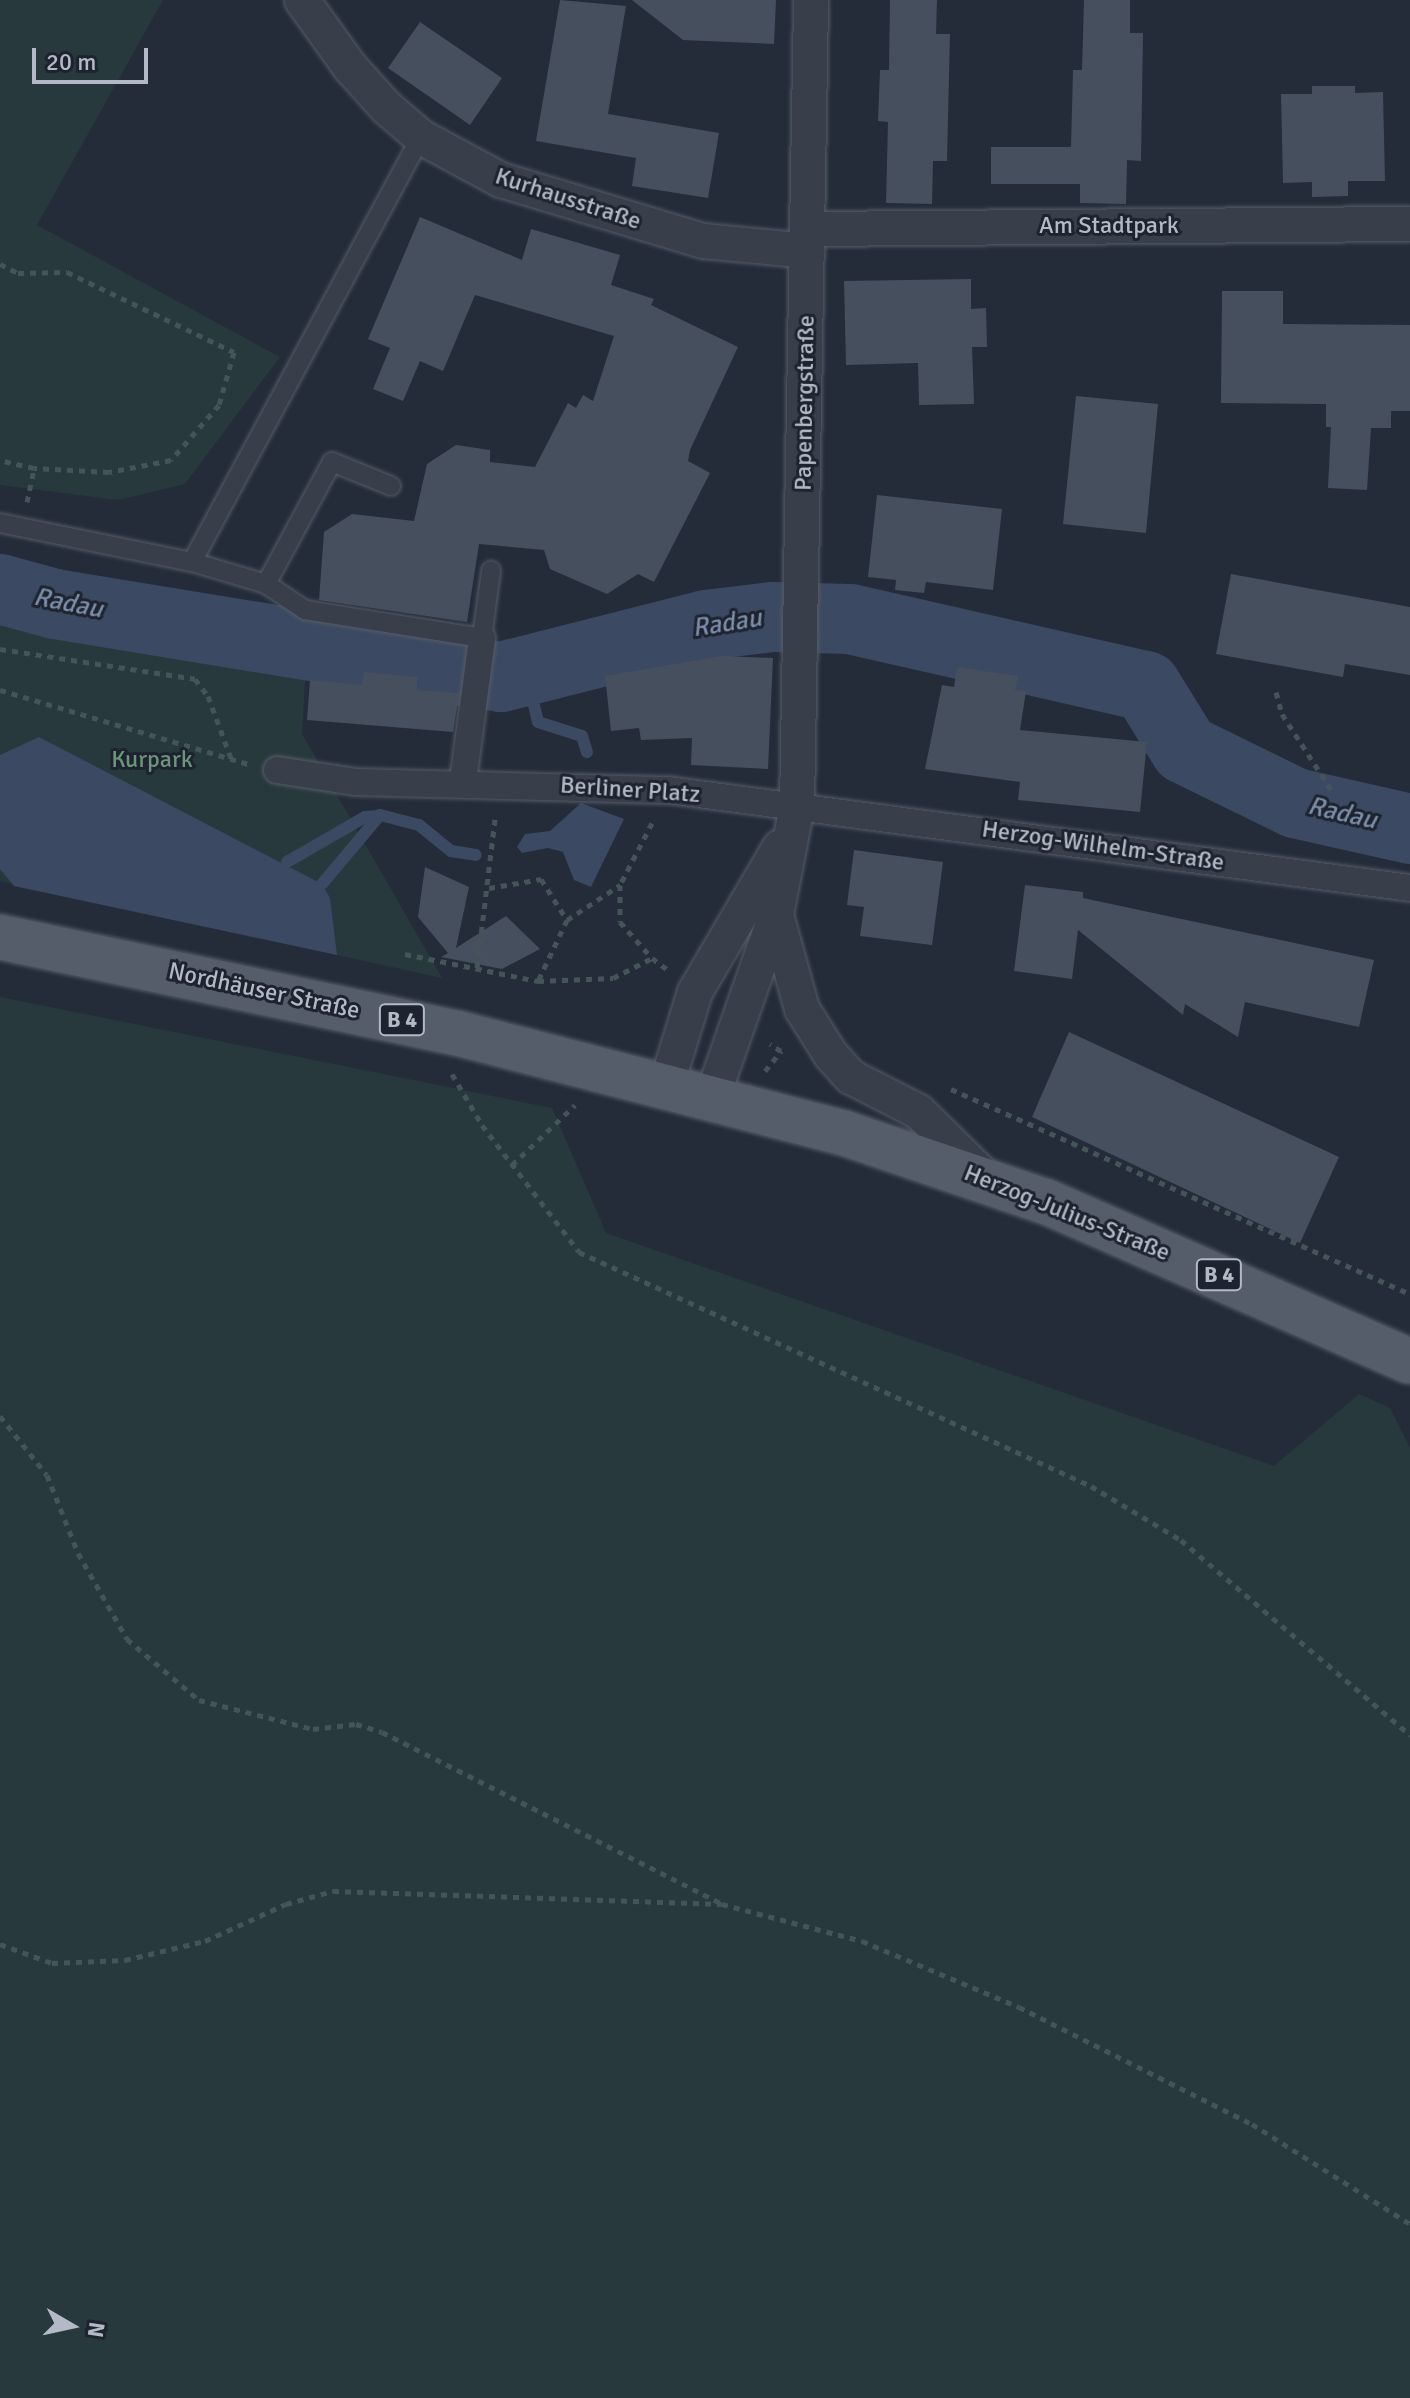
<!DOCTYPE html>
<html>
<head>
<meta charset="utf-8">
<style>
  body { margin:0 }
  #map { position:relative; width:1410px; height:2398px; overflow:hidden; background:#242c3a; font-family:Signika,sans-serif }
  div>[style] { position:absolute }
  .green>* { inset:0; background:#27393c }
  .water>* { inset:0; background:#3b4962 }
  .stream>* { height:12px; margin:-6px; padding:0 6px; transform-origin:6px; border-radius:6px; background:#3b4962 }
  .river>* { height:70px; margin:-35px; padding:0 35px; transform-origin:35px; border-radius:35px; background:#3b4962 }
  .building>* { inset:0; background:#464f5e }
  .path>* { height:5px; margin-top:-2.5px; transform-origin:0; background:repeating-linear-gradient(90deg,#445458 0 6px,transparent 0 12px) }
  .roads { filter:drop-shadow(0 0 2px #565c68) drop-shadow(0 0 2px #565c68) }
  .service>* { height:18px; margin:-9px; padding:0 9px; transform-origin:9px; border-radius:9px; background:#383e4a }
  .pedestrian>* { height:26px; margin:-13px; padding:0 13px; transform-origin:13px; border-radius:13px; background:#383e4a }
  .minor>* { height:34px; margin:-17px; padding:0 17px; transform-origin:17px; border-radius:17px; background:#383e4a }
  .primary>* { height:44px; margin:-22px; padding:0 22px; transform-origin:22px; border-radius:22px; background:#565d6a }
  span { translate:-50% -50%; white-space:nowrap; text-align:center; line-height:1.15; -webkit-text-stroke:6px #1d232f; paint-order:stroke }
  .shield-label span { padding:2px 6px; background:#1d232f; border:2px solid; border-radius:6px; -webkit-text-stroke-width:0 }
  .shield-label { font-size:22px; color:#b3b9c6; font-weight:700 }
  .street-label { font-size:24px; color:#b3b9c6 }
  .park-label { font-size:24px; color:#6c9579 }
  .water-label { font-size:26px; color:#7d8eab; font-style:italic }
  .north { position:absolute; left:32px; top:2286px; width:80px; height:80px; -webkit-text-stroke:6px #1d232f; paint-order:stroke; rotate:99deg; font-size:22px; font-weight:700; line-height:32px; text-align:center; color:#b3b9c6 }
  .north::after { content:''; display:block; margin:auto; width:28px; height:36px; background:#b3b9c6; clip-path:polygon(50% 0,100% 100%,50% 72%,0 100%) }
  .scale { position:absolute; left:32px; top:48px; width:116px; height:36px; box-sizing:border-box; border:4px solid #b3b9c6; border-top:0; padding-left:10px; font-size:24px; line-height:28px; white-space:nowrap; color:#b3b9c6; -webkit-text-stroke:6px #1d232f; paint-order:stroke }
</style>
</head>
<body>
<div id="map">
  <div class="green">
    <div style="clip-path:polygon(0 0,163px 0,37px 225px,280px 357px,185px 484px,118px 500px,0 485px)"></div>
    <div style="clip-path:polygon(0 569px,308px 631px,302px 734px,442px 978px,0 881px)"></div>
    <div style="clip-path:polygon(0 997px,552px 1108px,606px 1233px,1274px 1466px,1359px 1394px,1390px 1408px,1410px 1448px,1410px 2398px,0 2398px)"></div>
  </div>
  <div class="water">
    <div style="clip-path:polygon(39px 737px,322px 884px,330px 898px,337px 955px,14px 886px,0 869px,0 755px)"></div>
    <div style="clip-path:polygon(581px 803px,624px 819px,591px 887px,574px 880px,563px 852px,548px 848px,522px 853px,517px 847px,525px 834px,550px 831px)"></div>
  </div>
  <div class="stream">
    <div style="left:526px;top:671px;width:52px;rotate:76.8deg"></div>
    <div style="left:538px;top:722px;width:46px;rotate:17.7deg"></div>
    <div style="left:582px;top:736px;width:17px;rotate:73deg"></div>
    <div style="left:287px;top:862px;width:90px;rotate:-30deg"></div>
    <div style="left:365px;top:817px;width:14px;rotate:-4deg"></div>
    <div style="left:322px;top:884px;width:90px;rotate:-50deg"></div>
    <div style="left:380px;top:815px;width:40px;rotate:14.4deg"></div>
    <div style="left:419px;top:825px;width:41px;rotate:39.1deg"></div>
    <div style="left:451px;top:851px;width:25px;rotate:9deg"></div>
  </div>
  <div class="river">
    <div style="left:0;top:589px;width:57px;rotate:15.3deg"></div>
    <div style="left:55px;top:604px;width:452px;rotate:9.3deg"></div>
    <div style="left:501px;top:677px;width:211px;rotate:-14.2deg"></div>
    <div style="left:706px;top:625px;width:67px;rotate:-6.8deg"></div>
    <div style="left:773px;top:617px;width:77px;rotate:1.5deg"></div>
    <div style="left:850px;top:619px;width:303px;rotate:12.8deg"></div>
    <div style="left:1146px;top:686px;width:74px;rotate:58.2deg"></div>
    <div style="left:1185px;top:749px;width:123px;rotate:26.1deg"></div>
    <div style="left:1295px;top:803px;width:118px;rotate:12.7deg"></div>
  </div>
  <div class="building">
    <div style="clip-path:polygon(560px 0,626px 6px,608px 114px,719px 133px,708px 198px,632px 186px,636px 158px,536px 141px)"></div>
    <div style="clip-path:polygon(632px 0,776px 0,774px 44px,683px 40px)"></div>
    <div style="clip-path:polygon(890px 0,937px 0,936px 34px,950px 34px,947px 161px,933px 161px,932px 204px,886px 203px,888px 122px,878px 121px,880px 70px,889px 70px)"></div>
    <div style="clip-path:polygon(1084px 0,1130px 0,1130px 33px,1143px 33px,1141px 161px,1127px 160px,1126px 204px,1080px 203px,1080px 184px,991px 184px,991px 147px,1071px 147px,1073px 70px,1082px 70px)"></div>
    <div style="clip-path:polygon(420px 22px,502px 78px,470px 125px,388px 68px)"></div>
    <div style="clip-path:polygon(1312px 86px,1355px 86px,1355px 93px,1383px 92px,1385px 181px,1348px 181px,1348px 196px,1312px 197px,1312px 182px,1283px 183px,1281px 94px,1312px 94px)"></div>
    <div style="clip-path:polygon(420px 217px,522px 260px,531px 229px,620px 255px,611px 285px,654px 299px,651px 305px,738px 347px,690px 450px,688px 461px,710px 473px,654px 582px,638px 574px,607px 594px,550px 569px,544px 550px,479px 544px,467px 622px,319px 600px,324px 532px,352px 514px,414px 521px,427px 464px,456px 445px,490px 450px,490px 462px,535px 467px,568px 403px,576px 408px,583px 395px,593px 401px,614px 336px,475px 295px,443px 371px,420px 361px,403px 401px,373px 389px,390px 348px,368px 339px)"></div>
    <div style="clip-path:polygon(971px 279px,971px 309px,986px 308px,987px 347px,972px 347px,974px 404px,919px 405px,918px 363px,846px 365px,844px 281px)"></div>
    <div style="clip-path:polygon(1222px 291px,1283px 291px,1283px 324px,1410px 325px,1410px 411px,1391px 411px,1391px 428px,1371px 428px,1367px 490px,1328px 488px,1331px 427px,1326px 427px,1326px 404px,1221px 403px)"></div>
    <div style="clip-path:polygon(1076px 396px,1158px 404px,1146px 533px,1063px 524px)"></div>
    <div style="clip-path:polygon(877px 495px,1002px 509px,993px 590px,926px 582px,924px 593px,895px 590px,896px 580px,868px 577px)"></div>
    <div style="clip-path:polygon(1231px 574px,1410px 607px,1410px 675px,1345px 664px,1343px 677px,1216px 654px)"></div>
    <div style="clip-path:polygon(722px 656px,773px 658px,768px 769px,691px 765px,692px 738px,641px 740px,639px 728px,611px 731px,605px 676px)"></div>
    <div style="clip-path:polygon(957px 667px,1018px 676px,1015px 690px,1026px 691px,1020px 730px,1147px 742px,1140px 812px,1018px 800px,1020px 782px,925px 769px,942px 685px,954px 687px)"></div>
    <div style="clip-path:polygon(364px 672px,417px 677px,417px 690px,459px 693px,453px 732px,307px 720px,310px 680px,362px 685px)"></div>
    <div style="clip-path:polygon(854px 850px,943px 862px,932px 945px,860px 936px,864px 907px,847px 905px)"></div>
    <div style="clip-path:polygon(425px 867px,469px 887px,456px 948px,506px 916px,540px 949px,502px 969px,441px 957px,448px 953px,418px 917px)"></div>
    <div style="clip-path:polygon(1025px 885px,1083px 892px,1083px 898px,1374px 960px,1359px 1027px,1245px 1002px,1238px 1037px,1185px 1004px,1183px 1015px,1078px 930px,1072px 979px,1014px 971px)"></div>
    <div style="clip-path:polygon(1069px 1032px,1339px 1157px,1300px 1243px,1032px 1117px)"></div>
  </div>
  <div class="path">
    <div style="left:0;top:264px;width:20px;rotate:27deg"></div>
    <div style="left:18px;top:273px;width:49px;rotate:-1.2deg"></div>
    <div style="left:67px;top:272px;width:185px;rotate:25.6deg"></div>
    <div style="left:234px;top:352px;width:55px;rotate:105.8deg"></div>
    <div style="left:219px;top:405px;width:73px;rotate:131.1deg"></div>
    <div style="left:171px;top:460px;width:63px;rotate:169deg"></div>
    <div style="left:109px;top:472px;width:75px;rotate:-176.9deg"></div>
    <div style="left:34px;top:468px;width:35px;rotate:-167deg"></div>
    <div style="left:27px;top:502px;width:35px;rotate:-78deg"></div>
    <div style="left:0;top:649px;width:197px;rotate:8.7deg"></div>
    <div style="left:195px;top:679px;width:21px;rotate:53deg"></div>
    <div style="left:208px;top:696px;width:69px;rotate:69.7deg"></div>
    <div style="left:0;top:690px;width:259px;rotate:16.6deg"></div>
    <div style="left:1276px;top:692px;width:23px;rotate:75deg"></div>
    <div style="left:1282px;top:714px;width:95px;rotate:57deg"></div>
    <div style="left:652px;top:823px;width:70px;rotate:117.3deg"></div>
    <div style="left:620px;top:885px;width:37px;rotate:90deg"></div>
    <div style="left:620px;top:922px;width:48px;rotate:48.4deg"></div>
    <div style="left:489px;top:888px;width:53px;rotate:-9.8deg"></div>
    <div style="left:541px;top:879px;width:49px;rotate:57.6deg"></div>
    <div style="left:567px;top:920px;width:68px;rotate:115.4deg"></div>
    <div style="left:567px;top:920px;width:64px;rotate:-33.4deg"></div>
    <div style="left:405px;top:954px;width:136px;rotate:11.5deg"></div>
    <div style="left:538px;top:981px;width:75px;rotate:-2.3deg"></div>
    <div style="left:613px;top:978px;width:44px;rotate:-27.1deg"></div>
    <div style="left:652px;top:958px;width:20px;rotate:37deg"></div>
    <div style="left:477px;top:968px;width:150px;rotate:-83.1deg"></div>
    <div style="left:765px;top:1071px;width:26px;rotate:-51deg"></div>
    <div style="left:781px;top:1051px;width:13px;rotate:-148deg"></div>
    <div style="left:452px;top:1074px;width:59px;rotate:59.5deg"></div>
    <div style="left:482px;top:1125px;width:160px;rotate:52.6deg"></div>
    <div style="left:579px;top:1252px;width:563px;rotate:24.56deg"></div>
    <div style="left:1091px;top:1486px;width:105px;rotate:31deg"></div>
    <div style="left:1181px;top:1540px;width:301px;rotate:40.4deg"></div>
    <div style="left:951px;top:1089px;width:503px;rotate:24.07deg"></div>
    <div style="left:512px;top:1165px;width:87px;rotate:-43.6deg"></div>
    <div style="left:0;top:1416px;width:75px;rotate:51.5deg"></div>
    <div style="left:47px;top:1475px;width:84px;rotate:68.3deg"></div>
    <div style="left:78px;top:1553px;width:99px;rotate:60.3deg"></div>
    <div style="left:127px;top:1639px;width:94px;rotate:40.3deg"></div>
    <div style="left:199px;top:1700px;width:118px;rotate:14.3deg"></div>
    <div style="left:313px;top:1729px;width:43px;rotate:-6.6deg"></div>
    <div style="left:356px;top:1724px;width:27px;rotate:17deg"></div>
    <div style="left:382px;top:1732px;width:379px;rotate:26.8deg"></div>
    <div style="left:0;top:1944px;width:55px;rotate:20.1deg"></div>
    <div style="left:52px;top:1963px;width:73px;rotate:-2.4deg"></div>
    <div style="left:125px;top:1960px;width:82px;rotate:-13.4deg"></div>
    <div style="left:205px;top:1941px;width:89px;rotate:-24.6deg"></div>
    <div style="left:286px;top:1904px;width:49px;rotate:-15.5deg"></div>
    <div style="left:333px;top:1891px;width:389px;rotate:1.9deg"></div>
    <div style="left:722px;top:1904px;width:145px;rotate:14.8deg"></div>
    <div style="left:862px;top:1941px;width:170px;rotate:22.8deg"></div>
    <div style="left:1019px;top:2007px;width:261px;rotate:26.7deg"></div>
    <div style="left:1252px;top:2124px;width:187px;rotate:32.3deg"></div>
  </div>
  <div class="roads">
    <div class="service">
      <div style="left:391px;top:486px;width:64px;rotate:-157.9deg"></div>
      <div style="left:332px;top:462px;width:139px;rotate:118.4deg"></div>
      <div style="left:266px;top:584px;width:47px;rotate:33.7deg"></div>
      <div style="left:305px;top:610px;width:179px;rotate:9deg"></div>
      <div style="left:482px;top:638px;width:68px;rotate:-82.3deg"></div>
      <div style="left:0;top:523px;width:196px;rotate:11.5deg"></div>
      <div style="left:192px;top:562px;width:77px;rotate:16.6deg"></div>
      <div style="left:192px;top:562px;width:483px;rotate:-61.7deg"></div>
    </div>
    <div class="pedestrian">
      <div style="left:277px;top:770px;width:79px;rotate:8.7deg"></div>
      <div style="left:355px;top:782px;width:313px;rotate:1.5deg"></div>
      <div style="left:668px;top:790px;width:748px;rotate:7.52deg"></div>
      <div style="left:463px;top:781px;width:144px;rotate:-82.4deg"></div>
    </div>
    <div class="minor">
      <div style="left:302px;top:0;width:82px;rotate:54.4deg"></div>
      <div style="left:350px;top:67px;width:55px;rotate:47.9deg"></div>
      <div style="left:387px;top:108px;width:45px;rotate:40.5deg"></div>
      <div style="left:421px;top:137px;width:91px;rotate:28.3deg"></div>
      <div style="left:501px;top:180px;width:211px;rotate:16.8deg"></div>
      <div style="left:703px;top:241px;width:105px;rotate:5.4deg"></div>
      <div style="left:808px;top:229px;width:602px;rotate:-0.48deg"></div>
      <div style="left:776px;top:915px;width:98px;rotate:74.5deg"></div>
      <div style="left:802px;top:1009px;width:54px;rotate:57.8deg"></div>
      <div style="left:831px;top:1055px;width:30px;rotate:48deg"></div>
      <div style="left:851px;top:1077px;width:76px;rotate:27.2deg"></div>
      <div style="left:919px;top:1112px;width:95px;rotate:44.6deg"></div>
      <div style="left:667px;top:1083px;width:95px;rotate:-72.9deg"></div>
      <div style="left:695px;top:992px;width:168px;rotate:-59.6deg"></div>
      <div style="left:713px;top:1095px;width:191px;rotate:-70.7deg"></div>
      <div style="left:776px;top:915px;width:111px;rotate:-79.1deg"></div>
      <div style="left:797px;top:806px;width:806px;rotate:-89deg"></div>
    </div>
    <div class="primary">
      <div style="left:0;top:937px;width:467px;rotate:11.9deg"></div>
      <div style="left:457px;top:1033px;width:400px;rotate:14.5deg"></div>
      <div style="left:844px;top:1133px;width:214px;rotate:18.8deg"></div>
      <div style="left:1047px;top:1202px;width:396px;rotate:23.7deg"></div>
    </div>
  </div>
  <div class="shield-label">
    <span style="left:402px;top:1020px">B 4</span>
    <span style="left:1219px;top:1275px">B 4</span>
  </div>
  <div class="street-label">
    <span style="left:568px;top:199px;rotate:18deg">Kurhausstraße</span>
    <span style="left:1109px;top:226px">Am Stadtpark</span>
    <span style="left:805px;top:403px;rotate:-89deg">Papenbergstraße</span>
    <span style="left:630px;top:790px;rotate:4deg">Berliner Platz</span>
    <span style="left:1103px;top:846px;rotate:8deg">Herzog-Wilhelm-Straße</span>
    <span style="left:264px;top:991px;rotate:12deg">Nordhäuser Straße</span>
    <span style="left:1067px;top:1213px;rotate:22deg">Herzog-Julius-Straße</span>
  </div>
  <div class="park-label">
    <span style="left:152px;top:760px">Kurpark</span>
  </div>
  <div class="water-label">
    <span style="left:68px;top:604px;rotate:11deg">Radau</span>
    <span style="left:727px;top:624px;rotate:-9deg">Radau</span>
    <span style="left:1342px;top:814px;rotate:13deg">Radau</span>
  </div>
  <div class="north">N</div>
  <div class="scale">20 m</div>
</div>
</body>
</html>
